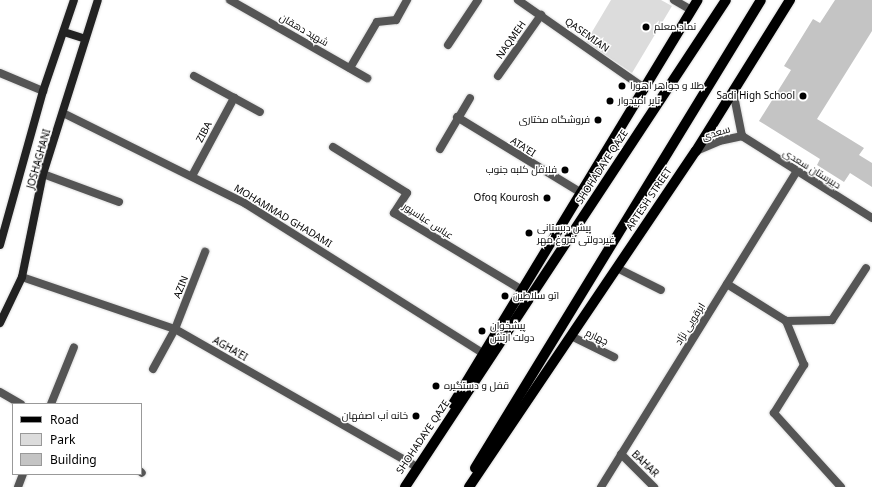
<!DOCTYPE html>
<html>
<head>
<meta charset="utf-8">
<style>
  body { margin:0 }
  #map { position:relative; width:872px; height:487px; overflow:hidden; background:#fff; font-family:"Noto Sans",Cairo,sans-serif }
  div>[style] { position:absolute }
  .green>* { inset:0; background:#dcdcdc }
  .building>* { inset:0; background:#c4c4c4 }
  .roads { filter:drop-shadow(0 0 1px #dbdbdb) drop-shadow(0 0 1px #dbdbdb) }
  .street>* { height:8px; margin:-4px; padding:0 4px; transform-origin:4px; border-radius:4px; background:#555 }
  .secondary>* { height:8px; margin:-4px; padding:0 4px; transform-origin:4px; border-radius:4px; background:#222 }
  .primary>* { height:10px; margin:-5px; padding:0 5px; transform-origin:5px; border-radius:5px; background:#000 }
  .dots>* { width:11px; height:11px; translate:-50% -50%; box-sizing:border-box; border:2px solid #fff; border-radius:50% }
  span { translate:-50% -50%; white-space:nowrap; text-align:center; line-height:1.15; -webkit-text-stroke:3px #fff; paint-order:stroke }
  .poi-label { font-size:10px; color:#000 }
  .left { translate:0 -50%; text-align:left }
  .right { translate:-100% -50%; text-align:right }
  .street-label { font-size:10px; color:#000 }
  .legend { position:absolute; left:12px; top:403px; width:130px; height:72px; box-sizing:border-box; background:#fff; border:1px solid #999; margin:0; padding:5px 7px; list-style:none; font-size:12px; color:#000 }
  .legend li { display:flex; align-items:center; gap:8px; height:20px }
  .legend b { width:20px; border:1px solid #999 }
</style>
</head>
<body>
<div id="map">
  <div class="green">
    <div style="clip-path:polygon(611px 0,661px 0,672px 6px,632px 73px,586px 42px)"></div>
  </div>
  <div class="building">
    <div style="clip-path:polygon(835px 0,872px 0,872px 31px,817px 119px,864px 148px,859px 155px,872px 163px,872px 187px,850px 173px,844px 182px,817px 165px,820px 159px,759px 121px,791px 70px,784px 66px,813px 19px,820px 23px)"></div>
  </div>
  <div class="roads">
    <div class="street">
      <div style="left:230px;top:0;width:158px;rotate:29.7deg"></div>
      <div style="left:518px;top:0;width:154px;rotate:34.9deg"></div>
      <div style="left:674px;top:0;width:20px;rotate:30deg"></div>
      <div style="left:448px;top:45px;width:54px;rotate:-56.3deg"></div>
      <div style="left:350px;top:68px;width:53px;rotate:-59.6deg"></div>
      <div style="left:377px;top:22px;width:19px;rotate:-6deg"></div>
      <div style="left:396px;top:20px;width:23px;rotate:-61deg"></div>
      <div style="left:0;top:73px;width:47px;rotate:22.7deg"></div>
      <div style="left:194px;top:76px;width:75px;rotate:28.6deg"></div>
      <div style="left:498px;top:76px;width:75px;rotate:-54.8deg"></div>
      <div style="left:733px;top:91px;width:46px;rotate:78.7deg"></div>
      <div style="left:63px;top:113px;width:204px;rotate:26.4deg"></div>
      <div style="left:246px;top:204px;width:280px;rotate:32.2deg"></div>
      <div style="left:457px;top:117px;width:144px;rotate:31.4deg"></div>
      <div style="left:742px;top:136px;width:154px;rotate:32.2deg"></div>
      <div style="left:333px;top:147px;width:87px;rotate:31.9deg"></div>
      <div style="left:407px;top:193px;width:24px;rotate:123deg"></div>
      <div style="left:394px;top:213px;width:149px;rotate:31deg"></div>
      <div style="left:440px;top:149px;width:59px;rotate:-59.5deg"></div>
      <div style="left:696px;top:151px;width:25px;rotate:-23deg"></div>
      <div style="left:719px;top:141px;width:24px;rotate:-12deg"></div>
      <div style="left:43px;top:174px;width:81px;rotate:20.2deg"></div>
      <div style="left:192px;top:176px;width:89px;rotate:-61.7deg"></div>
      <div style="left:617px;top:268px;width:49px;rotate:26.6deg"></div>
      <div style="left:22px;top:277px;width:162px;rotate:18.8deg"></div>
      <div style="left:175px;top:329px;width:276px;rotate:29.7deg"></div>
      <div style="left:727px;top:284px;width:70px;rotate:32.1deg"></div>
      <div style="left:571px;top:336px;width:48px;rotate:26deg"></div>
      <div style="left:153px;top:369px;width:46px;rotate:-61.2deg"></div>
      <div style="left:175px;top:329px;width:83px;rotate:-68.7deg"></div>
      <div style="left:0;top:392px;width:24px;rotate:30deg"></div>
      <div style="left:51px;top:404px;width:61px;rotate:-68deg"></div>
      <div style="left:621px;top:454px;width:47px;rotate:45deg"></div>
      <div style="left:141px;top:472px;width:1px;rotate:45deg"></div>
      <div style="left:18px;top:487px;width:14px;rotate:-69deg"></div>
      <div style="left:601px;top:487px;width:372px;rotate:-58.2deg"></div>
      <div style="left:841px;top:487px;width:100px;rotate:-132.2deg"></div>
      <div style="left:774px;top:413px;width:57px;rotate:-58deg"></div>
      <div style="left:804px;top:365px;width:48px;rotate:-112.2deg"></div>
      <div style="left:786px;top:321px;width:46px;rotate:-1.2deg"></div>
      <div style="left:832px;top:320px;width:62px;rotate:-56.8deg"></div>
    </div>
    <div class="secondary">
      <div style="left:64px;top:32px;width:22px;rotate:18deg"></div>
      <div style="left:0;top:245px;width:160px;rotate:-74.4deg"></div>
      <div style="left:43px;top:91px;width:96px;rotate:-71.2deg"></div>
      <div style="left:0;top:323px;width:51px;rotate:-64.4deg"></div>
      <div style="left:22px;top:277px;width:105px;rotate:-78.5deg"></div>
      <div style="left:43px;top:174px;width:182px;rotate:-72.5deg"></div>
    </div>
    <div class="primary">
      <div style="left:453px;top:404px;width:472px;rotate:-58.8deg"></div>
      <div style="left:475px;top:468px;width:548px;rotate:-58.57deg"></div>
      <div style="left:405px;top:487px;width:583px;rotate:-56.61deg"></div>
      <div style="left:469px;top:487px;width:405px;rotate:-56deg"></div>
      <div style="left:696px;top:151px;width:178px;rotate:-58.1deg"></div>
    </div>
  </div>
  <div class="dots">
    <div style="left:646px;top:27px;background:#000"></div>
    <div style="left:622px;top:86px;background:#000"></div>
    <div style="left:803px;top:96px;background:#000"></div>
    <div style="left:610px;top:101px;background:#000"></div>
    <div style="left:598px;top:120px;background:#000"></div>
    <div style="left:565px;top:170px;background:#000"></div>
    <div style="left:547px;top:198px;background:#000"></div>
    <div style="left:529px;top:233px;background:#000"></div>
    <div style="left:505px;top:296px;background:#000"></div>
    <div style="left:482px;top:331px;background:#000"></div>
    <div style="left:436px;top:386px;background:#000"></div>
    <div style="left:416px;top:416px;background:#000"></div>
  </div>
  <div class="poi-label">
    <span class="left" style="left:654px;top:27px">نماد معلم</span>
    <span class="left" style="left:630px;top:86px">طلا و جواهر اهورا</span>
    <span class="right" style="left:795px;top:96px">Sadi High School</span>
    <span class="left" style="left:618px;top:101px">تایر امیدوار</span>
    <span class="right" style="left:590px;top:120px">فروشگاه مختاری</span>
    <span class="right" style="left:557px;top:170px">فلافل کلبه جنوب</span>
    <span class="right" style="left:539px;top:198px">Ofoq Kourosh</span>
    <span class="left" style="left:537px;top:233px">پیش دبستانی<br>غیردولتی فروغ مهر</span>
    <span class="left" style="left:513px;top:296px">اتو سلاطین</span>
    <span class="left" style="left:490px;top:331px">پیشخوان<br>دولت ارتش</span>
    <span class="left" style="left:444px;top:386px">قفل و دستگیره</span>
    <span class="right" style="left:408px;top:416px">خانه آب اصفهان</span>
  </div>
  <div class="street-label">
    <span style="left:304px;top:30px;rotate:30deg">شهید دهقان</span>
    <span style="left:587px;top:35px;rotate:35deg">QASEMIAN</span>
    <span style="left:511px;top:40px;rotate:-55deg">NAQMEH</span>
    <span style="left:204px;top:132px;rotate:-62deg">ZIBA</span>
    <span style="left:716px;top:133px;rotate:-18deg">سعدی</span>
    <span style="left:523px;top:147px;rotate:32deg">ATA'EI</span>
    <span style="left:39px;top:159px;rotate:-74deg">JOSHAGHANI</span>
    <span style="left:602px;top:167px;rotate:-57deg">SHOHADAYE QAZE</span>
    <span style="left:812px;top:169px;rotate:32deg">دبیرستان سعدی</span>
    <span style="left:649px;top:199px;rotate:-56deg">ARTESH STREET</span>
    <span style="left:283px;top:216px;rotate:31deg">MOHAMMAD GHADAMI</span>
    <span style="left:428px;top:221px;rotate:33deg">عباس عباسپور</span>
    <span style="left:181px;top:287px;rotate:-68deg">AZIN</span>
    <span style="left:690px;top:324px;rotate:-58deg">ابرقویی نژاد</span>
    <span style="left:597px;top:337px;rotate:26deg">چهارم</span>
    <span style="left:230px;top:349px;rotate:30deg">AGHA'EI</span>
    <span style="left:423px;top:437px;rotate:-56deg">SHOHADAYE QAZE</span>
    <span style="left:645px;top:464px;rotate:44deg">BAHAR</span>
  </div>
  <ul class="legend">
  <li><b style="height:5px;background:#000"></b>Road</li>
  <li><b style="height:11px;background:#dcdcdc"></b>Park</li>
  <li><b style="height:11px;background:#c4c4c4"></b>Building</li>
  </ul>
</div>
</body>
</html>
